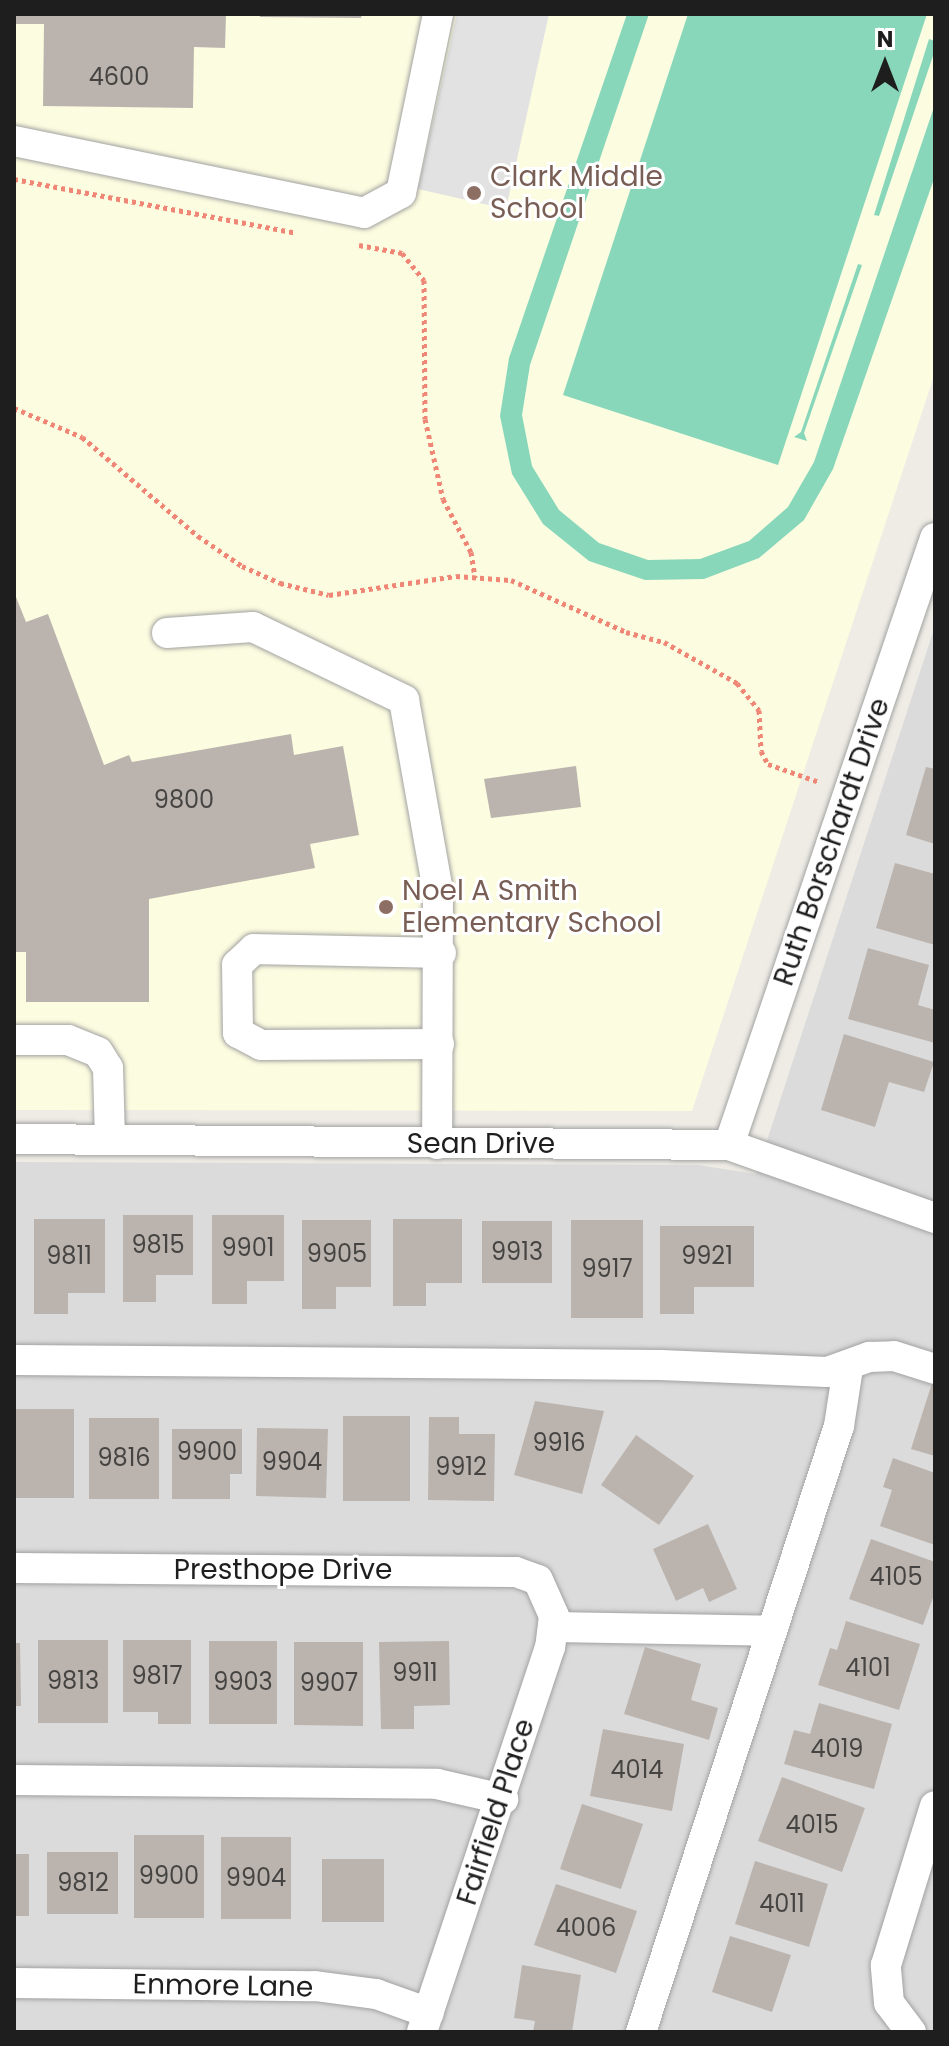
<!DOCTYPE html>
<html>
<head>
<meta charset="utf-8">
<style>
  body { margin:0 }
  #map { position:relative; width:949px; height:2046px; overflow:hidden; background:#eeece5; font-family:Poppins,sans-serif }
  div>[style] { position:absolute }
  .residential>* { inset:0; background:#dcdbdb }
  .education>* { inset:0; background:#fcfce0 }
  .pitch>* { inset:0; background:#89d7bb }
  .parking>* { inset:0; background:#e2e2e2 }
  .building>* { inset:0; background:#bbb4ae }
  .path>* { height:5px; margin-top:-2.5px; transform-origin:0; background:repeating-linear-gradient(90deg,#ef8676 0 4px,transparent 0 8px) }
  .roads { filter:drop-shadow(0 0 2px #a2a2a2) drop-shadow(0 0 2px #a2a2a2) }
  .minor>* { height:30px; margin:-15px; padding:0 15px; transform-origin:15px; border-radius:15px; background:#fff }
  .dots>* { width:22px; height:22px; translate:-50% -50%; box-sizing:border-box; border:4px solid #fff; border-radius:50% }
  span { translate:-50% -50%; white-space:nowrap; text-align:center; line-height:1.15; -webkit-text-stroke:6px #fff; paint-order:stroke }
  .number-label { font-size:24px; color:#454442 }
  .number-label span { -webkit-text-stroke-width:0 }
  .education-label { font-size:28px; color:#785e54 }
  .left { translate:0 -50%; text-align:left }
  .street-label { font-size:28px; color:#1e1e1e }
  .frame { position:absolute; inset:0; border:16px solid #1e1e1e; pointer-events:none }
  .north { position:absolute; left:845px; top:24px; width:80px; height:80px; -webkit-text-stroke:6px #fff; paint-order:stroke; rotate:0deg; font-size:22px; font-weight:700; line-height:32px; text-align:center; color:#1e1e1e }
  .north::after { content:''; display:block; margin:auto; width:28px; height:36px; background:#1e1e1e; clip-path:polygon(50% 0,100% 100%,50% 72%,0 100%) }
</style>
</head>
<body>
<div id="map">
  <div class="residential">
    <div style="clip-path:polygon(935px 626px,935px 2032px,14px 2032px,14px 1162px,698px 1165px,756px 1174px)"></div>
  </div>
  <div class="education">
    <div style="clip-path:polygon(14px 14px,935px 14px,935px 373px,692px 1111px,14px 1110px)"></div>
  </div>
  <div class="pitch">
    <div style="clip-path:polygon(627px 14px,649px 14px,530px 365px,522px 415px,532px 466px,559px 510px,599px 543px,648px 560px,700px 559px,749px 541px,788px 507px,814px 462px,935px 104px,935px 176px,833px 469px,804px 520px,759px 558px,704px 579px,645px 580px,589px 561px,543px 524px,512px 474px,500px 416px,509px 358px)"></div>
    <div style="clip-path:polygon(688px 14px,927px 14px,778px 465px,563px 395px)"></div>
    <div style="clip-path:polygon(929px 39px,935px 41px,935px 50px,879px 216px,874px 215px)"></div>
    <div style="clip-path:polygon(858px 264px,862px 265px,804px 433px,807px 441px,794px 437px,801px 432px)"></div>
  </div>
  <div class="parking">
    <div style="clip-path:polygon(457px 14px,549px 14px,506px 209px,418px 189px)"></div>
  </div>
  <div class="building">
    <div style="clip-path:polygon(14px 14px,226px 14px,225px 48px,194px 47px,193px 108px,43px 106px,44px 24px,14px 24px)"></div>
    <div style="clip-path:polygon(260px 14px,362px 14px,361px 18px,260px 17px)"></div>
    <div style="clip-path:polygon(14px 592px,26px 622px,48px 614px,104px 765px,129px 755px,132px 762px,291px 734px,294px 755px,343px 746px,359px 835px,310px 844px,315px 868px,149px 899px,149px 1002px,26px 1002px,26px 952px,14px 952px)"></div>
    <div style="clip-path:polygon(576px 766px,581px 807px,491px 818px,484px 779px)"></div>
    <div style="clip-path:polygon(926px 767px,935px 769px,935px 844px,906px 835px)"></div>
    <div style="clip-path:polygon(895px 863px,935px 874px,935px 945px,876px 928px)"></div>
    <div style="clip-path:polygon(868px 948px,929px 965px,918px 1005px,935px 1010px,935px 1043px,848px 1019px)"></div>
    <div style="clip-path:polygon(844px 1034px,934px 1062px,924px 1092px,889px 1082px,875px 1127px,821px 1110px)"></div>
    <div style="clip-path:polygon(123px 1215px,193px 1215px,193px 1275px,156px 1275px,156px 1302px,123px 1302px)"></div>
    <div style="clip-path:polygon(212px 1215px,284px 1215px,284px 1281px,247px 1281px,247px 1304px,212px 1304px)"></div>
    <div style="clip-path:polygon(34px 1219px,105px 1219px,105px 1293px,68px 1293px,68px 1314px,34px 1314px)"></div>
    <div style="clip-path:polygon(393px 1219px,462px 1219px,462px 1283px,426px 1283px,426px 1306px,393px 1306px)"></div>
    <div style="clip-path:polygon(302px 1220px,371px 1220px,371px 1287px,336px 1287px,336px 1309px,302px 1309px)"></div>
    <div style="clip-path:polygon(571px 1220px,643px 1220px,643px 1318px,571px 1318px)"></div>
    <div style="clip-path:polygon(482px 1221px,552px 1221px,552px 1283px,482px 1283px)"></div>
    <div style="clip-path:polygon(660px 1226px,754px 1226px,754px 1287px,694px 1287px,694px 1314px,660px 1314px)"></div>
    <div style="clip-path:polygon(932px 1383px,935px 1384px,935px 1456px,911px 1449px)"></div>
    <div style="clip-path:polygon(535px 1401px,604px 1411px,582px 1494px,514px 1475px)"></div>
    <div style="clip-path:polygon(14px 1409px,74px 1409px,74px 1498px,14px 1498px)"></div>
    <div style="clip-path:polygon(343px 1416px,410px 1416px,410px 1501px,343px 1501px)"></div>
    <div style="clip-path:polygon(429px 1417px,459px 1417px,459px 1434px,495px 1434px,494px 1501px,428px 1500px)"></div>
    <div style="clip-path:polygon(89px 1418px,159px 1418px,159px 1499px,89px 1499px)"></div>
    <div style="clip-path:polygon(257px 1428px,328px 1429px,326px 1498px,256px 1496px)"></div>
    <div style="clip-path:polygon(172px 1429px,242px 1429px,242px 1474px,230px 1474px,230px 1499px,172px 1499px)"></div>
    <div style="clip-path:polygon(636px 1435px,694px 1476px,659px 1525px,601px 1485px)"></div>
    <div style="clip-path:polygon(893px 1458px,935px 1473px,935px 1545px,880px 1526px,892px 1490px,883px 1487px)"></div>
    <div style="clip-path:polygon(708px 1524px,737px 1589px,709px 1602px,703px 1588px,676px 1601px,653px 1549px)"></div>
    <div style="clip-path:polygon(871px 1539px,935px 1562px,935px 1592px,923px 1625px,849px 1599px)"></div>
    <div style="clip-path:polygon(846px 1621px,920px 1644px,899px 1710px,818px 1685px,830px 1648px,837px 1650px)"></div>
    <div style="clip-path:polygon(38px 1640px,108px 1640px,108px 1723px,38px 1723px)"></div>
    <div style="clip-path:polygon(123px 1640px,191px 1640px,191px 1724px,158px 1724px,158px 1712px,123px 1712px)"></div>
    <div style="clip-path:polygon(209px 1641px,277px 1641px,277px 1724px,209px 1724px)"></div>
    <div style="clip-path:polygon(449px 1641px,450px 1705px,414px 1706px,414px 1729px,381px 1729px,379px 1642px)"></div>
    <div style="clip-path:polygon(294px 1642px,363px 1642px,363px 1726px,294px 1725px)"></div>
    <div style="clip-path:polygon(14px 1643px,20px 1643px,21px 1706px,14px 1706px)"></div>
    <div style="clip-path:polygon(645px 1647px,701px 1664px,691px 1700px,718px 1708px,709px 1740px,624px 1714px)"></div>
    <div style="clip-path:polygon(819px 1703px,892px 1724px,874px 1789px,784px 1764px,794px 1730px,810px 1734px)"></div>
    <div style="clip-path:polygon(603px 1729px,684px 1744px,672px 1811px,590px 1796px)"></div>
    <div style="clip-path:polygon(782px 1777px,865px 1808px,842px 1872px,758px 1841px)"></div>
    <div style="clip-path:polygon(582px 1804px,643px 1824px,621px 1889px,560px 1869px)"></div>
    <div style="clip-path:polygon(134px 1835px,204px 1835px,204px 1918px,134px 1918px)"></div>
    <div style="clip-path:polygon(221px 1837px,291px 1837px,291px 1919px,221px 1919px)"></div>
    <div style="clip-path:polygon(47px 1852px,118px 1852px,118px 1914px,47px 1914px)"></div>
    <div style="clip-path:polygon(14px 1854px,29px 1854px,29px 1916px,14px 1916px)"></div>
    <div style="clip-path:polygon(322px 1859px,384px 1859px,384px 1922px,322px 1922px)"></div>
    <div style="clip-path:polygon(755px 1861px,828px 1884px,809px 1947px,735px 1924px)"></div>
    <div style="clip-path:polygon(556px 1884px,637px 1911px,616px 1973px,534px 1945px)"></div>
    <div style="clip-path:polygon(730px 1936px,791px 1955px,772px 2012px,712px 1992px)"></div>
    <div style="clip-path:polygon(522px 1965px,581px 1975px,572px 2032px,533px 2032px,535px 2021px,514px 2018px)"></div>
  </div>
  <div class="path">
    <div style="left:14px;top:179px;width:287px;rotate:10.8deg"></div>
    <div style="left:359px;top:245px;width:44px;rotate:10.5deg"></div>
    <div style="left:402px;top:253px;width:35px;rotate:51deg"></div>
    <div style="left:424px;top:280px;width:139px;rotate:89.6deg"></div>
    <div style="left:425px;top:419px;width:82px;rotate:77.3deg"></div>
    <div style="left:443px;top:499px;width:60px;rotate:62.2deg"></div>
    <div style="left:471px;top:552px;width:26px;rotate:81deg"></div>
    <div style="left:14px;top:408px;width:74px;rotate:23.1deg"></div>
    <div style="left:82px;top:437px;width:153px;rotate:40.5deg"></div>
    <div style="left:198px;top:536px;width:53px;rotate:34.3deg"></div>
    <div style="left:242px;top:566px;width:42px;rotate:24.1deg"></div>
    <div style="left:280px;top:583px;width:50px;rotate:13.8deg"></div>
    <div style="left:329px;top:595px;width:128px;rotate:-8.5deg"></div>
    <div style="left:456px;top:576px;width:55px;rotate:4.2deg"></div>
    <div style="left:511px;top:580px;width:126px;rotate:24.3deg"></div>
    <div style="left:626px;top:632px;width:39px;rotate:15deg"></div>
    <div style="left:664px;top:642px;width:84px;rotate:29.3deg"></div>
    <div style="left:737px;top:683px;width:35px;rotate:51deg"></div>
    <div style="left:759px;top:710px;width:41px;rotate:87.2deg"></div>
    <div style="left:761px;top:751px;width:15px;rotate:62deg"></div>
    <div style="left:768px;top:764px;width:54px;rotate:19.4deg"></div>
  </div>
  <div class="roads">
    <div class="minor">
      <div style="left:14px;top:141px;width:357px;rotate:11.6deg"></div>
      <div style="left:364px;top:213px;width:42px;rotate:-28.4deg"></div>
      <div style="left:401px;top:193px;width:183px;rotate:-78.3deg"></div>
      <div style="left:167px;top:633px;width:86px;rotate:-4deg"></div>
      <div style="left:253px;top:627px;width:168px;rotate:25.8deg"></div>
      <div style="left:404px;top:700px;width:193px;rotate:79.9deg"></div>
      <div style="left:438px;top:890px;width:254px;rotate:90.2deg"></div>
      <div style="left:14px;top:1040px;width:54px"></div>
      <div style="left:68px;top:1040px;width:32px;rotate:22deg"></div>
      <div style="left:98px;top:1052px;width:19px;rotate:58deg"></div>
      <div style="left:108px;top:1068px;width:72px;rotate:88.4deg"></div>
      <div style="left:439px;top:1044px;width:178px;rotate:179.7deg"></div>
      <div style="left:261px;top:1045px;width:26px;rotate:-152deg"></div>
      <div style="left:238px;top:1033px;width:68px;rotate:-90.8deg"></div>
      <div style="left:237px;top:965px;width:23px;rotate:-43deg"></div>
      <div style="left:254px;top:949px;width:187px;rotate:1.2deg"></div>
      <div style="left:14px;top:1139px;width:715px;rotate:0.48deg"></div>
      <div style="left:729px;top:1145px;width:219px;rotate:19.5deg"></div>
      <div style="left:729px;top:1145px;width:641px;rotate:-71.25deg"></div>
      <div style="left:14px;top:1360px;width:647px;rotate:0.44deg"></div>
      <div style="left:661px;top:1365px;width:166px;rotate:2.4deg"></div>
      <div style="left:827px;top:1372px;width:45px;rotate:-19.7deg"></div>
      <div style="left:869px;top:1357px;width:25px;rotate:-2deg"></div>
      <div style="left:894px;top:1356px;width:43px;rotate:17.6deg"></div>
      <div style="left:14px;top:1568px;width:502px;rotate:0.46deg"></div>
      <div style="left:516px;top:1572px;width:23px;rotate:20deg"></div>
      <div style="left:538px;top:1580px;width:39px;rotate:66deg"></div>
      <div style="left:554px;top:1616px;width:31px;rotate:97deg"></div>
      <div style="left:550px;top:1647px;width:406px;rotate:108.4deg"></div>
      <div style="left:553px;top:1627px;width:219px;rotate:1deg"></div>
      <div style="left:14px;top:1780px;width:423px;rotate:0.5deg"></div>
      <div style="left:437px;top:1784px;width:68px;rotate:12.8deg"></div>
      <div style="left:14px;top:1983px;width:301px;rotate:0.6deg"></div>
      <div style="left:315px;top:1986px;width:62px;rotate:7.5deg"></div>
      <div style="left:376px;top:1994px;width:56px;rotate:19.7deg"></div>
      <div style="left:641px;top:2032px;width:638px;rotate:-71.91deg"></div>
      <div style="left:839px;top:1426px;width:59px;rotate:-81.2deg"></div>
      <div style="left:911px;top:2032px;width:36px;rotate:-127deg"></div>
      <div style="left:889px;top:2003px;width:38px;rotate:-95deg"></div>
      <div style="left:886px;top:1965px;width:166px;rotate:-72.9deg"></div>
    </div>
  </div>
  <div class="dots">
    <div style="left:474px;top:193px;background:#8d6e63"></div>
    <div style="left:386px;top:907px;background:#8d6e63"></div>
  </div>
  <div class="number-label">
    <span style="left:119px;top:77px">4600</span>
    <span style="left:184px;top:800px">9800</span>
    <span style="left:158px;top:1245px">9815</span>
    <span style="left:248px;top:1248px">9901</span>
    <span style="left:517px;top:1252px">9913</span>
    <span style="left:337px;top:1254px">9905</span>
    <span style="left:69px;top:1256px">9811</span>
    <span style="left:707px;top:1256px">9921</span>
    <span style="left:607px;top:1269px">9917</span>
    <span style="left:559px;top:1443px">9916</span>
    <span style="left:207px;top:1452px">9900</span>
    <span style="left:124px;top:1458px">9816</span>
    <span style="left:292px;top:1462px">9904</span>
    <span style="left:461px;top:1467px">9912</span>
    <span style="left:896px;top:1577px">4105</span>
    <span style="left:868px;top:1668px">4101</span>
    <span style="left:415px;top:1673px">9911</span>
    <span style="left:157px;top:1676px">9817</span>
    <span style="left:73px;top:1681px">9813</span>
    <span style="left:243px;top:1682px">9903</span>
    <span style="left:329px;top:1683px">9907</span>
    <span style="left:837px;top:1749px">4019</span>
    <span style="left:637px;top:1770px">4014</span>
    <span style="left:812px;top:1825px">4015</span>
    <span style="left:169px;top:1876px">9900</span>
    <span style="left:256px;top:1878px">9904</span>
    <span style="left:83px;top:1883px">9812</span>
    <span style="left:782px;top:1904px">4011</span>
    <span style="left:586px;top:1928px">4006</span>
  </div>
  <div class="education-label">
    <span class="left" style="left:490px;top:193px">Clark Middle<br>School</span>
    <span class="left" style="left:402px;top:907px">Noel A Smith<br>Elementary School</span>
  </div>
  <div class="street-label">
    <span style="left:832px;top:842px;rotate:-71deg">Ruth Borschardt Drive</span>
    <span style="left:481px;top:1144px">Sean Drive</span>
    <span style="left:283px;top:1570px">Presthope Drive</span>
    <span style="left:496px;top:1812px;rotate:-72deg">Fairfield Place</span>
    <span style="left:223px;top:1986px;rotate:1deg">Enmore Lane</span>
  </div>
  <div class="frame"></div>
  <div class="north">N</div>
</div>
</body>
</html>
